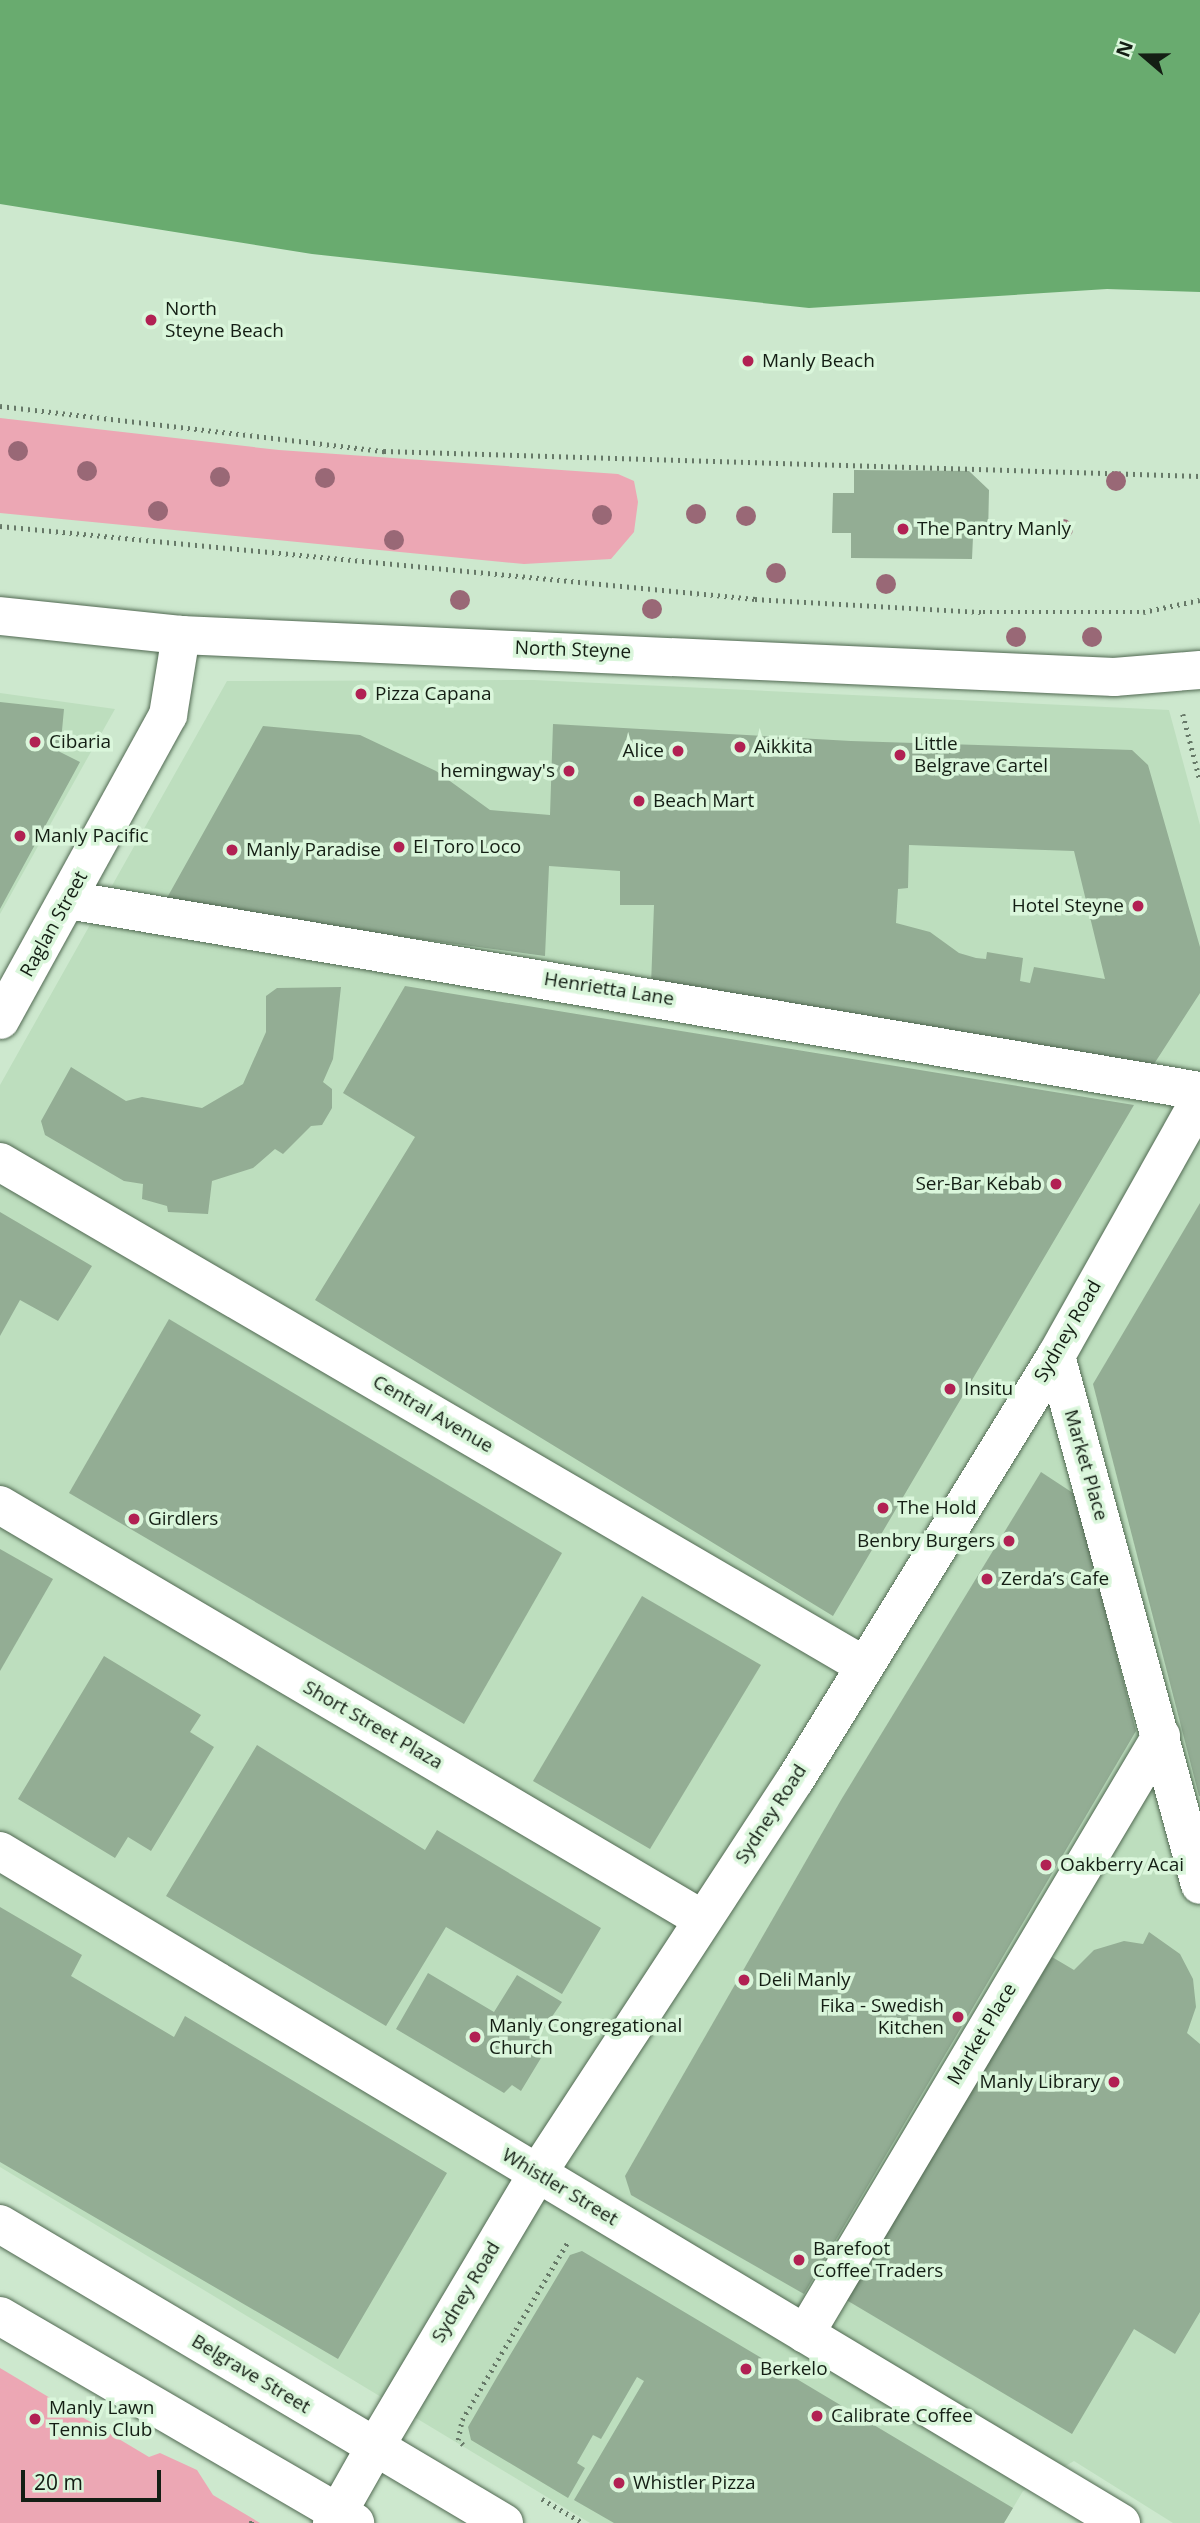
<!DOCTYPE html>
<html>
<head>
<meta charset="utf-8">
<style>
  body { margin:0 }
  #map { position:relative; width:1200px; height:2523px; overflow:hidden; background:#cde8ce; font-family:"Open Sans",sans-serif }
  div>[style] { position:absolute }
  .built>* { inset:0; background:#bddebe }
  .green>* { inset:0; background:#eca7b4 }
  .water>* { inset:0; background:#69ab6f }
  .building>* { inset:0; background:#93ad94 }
  .path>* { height:4.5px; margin-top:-2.25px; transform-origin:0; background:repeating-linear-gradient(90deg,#677968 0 2px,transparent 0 7px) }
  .roads { filter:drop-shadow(0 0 2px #516952) drop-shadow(0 0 2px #516952) }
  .minor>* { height:38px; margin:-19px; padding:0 19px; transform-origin:19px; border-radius:19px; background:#fff }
  .major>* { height:38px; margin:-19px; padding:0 19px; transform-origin:19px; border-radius:19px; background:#fff }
  .trees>* { width:20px; height:20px; margin:-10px; border-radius:50%; background:#996876 }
  .dots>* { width:19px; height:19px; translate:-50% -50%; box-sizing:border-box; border:4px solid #daf6db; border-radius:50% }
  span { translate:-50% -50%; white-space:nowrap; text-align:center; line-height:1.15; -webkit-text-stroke:7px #daf6db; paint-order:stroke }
  .poi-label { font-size:19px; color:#141e14 }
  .left { translate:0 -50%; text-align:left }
  .right { translate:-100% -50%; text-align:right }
  .street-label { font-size:19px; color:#141e14 }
  .north { position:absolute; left:1109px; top:21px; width:70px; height:70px; -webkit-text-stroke:5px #daf6db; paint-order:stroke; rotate:290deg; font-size:19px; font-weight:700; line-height:28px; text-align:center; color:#141e14 }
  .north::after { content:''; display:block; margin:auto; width:24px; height:32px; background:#141e14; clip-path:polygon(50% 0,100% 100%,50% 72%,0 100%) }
  .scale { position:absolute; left:21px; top:2470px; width:140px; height:32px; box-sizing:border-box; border:4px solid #141e14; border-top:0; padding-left:9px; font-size:21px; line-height:24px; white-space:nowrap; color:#141e14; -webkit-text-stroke:5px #daf6db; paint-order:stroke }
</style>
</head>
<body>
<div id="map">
  <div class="built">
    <div style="clip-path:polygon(534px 680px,1169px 710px,1200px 825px,1200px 2523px,1173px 2523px,1074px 2461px,1023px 2491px,1004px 2523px,590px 2523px,0 2167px,0 1085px,227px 681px)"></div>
    <div style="clip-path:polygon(0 693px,115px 709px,0 914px)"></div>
  </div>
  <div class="green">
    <div style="clip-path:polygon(0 418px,279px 450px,618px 474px,634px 481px,638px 502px,634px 532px,611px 559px,524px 564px,0 513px)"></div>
    <div style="clip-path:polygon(0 2368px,149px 2457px,160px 2453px,197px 2470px,213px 2495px,260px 2523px,0 2523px)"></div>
  </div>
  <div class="water">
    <div style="clip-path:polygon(0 0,1200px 0,1200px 292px,1107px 289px,809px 308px,312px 254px,0 204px)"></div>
  </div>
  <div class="building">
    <div style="clip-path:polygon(854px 470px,969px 471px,989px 490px,988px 537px,973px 537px,972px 559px,851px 558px,851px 533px,832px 533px,833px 493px,854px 493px)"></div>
    <div style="clip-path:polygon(0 702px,64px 709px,60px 752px,80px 762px,0 909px)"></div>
    <div style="clip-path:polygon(evenodd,553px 724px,851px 741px,1132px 750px,1148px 765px,1200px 947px,1200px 993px,1154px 1064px,651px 985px,654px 905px,620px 905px,620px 871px,549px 866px,545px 956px,163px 905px,263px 726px,360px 735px,436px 771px,490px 810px,550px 815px,553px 724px,909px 845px,1074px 851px,1105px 979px,1034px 967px,1030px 983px,1020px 981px,1023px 958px,987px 952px,986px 959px,976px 958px,959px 953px,930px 932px,896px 923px,898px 889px,908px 888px,909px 845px)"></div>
    <div style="clip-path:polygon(405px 986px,1134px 1105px,833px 1616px,315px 1300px,415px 1137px,343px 1093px)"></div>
    <div style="clip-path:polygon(341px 987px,333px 1059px,323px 1082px,332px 1089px,332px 1108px,322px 1125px,311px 1126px,283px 1154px,275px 1149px,253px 1168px,212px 1181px,208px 1214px,168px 1212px,167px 1206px,142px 1199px,143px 1184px,124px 1181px,45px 1135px,41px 1121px,71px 1067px,126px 1101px,142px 1097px,202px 1108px,243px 1084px,266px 1032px,266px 996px,277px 988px)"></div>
    <div style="clip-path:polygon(1200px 1203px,1200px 1796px,1199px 1796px,1093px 1384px)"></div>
    <div style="clip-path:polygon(0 1212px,92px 1266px,58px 1321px,20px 1300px,0 1336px)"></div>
    <div style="clip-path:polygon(169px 1319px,562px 1553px,464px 1724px,69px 1493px)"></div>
    <div style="clip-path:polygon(1041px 1472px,1076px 1495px,1136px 1731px,804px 2294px,631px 2195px,625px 2176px,841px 1800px)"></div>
    <div style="clip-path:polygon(0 1549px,53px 1579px,0 1671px)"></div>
    <div style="clip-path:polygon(642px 1596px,761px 1665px,650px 1849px,533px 1781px)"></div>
    <div style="clip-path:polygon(104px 1656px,201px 1715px,190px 1732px,214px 1747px,151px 1851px,128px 1837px,115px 1858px,18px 1799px)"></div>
    <div style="clip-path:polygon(257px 1745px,425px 1850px,437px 1830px,601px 1928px,562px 1994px,446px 1927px,386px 2026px,166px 1896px)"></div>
    <div style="clip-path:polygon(0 1907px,82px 1955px,71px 1976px,174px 2037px,185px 2016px,447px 2173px,338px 2359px,0 2162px)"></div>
    <div style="clip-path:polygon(1149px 1932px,1180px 1954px,1193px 1979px,1196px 2007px,1187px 2033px,1200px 2044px,1200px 2312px,1175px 2354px,1134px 2329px,1072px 2434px,843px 2298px,1017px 2006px,1024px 2005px,1052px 1957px,1074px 1970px,1094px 1950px,1124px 1941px,1143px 1944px)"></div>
    <div style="clip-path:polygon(428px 1973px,494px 2012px,517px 1975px,562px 2002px,532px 2046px,544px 2053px,521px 2091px,512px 2085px,504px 2093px,396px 2029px)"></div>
    <div style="clip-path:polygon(582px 2251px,1013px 2508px,1004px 2523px,614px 2523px,574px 2500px,644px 2381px,637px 2377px,601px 2439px,593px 2435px,577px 2463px,585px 2468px,568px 2498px,471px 2440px,468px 2427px,497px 2377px,570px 2255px)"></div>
  </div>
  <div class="path">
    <div style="left:0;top:406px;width:387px;rotate:6.7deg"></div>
    <div style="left:384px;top:451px;width:816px;rotate:1.75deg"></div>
    <div style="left:0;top:526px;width:759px;rotate:5.52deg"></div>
    <div style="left:755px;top:599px;width:228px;rotate:3.3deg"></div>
    <div style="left:983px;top:612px;width:160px"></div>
    <div style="left:1143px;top:612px;width:58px;rotate:-11.9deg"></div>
    <div style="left:1183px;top:714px;width:68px;rotate:75.6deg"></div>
    <div style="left:463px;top:2445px;width:7px;rotate:-135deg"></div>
    <div style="left:458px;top:2440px;width:20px;rotate:-79deg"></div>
    <div style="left:462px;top:2420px;width:209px;rotate:-59.3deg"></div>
    <div style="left:542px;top:2499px;width:48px;rotate:30.3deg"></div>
    <div style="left:251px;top:2523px;width:4px;rotate:-76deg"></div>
  </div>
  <div class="roads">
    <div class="minor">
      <div style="left:181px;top:635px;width:934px;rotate:2.58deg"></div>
      <div style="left:1114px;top:677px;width:86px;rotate:-4.7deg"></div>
      <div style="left:68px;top:900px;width:1148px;rotate:9.58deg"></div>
      <div style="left:0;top:1162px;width:1001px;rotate:30.23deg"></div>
      <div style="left:1056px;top:1356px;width:548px;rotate:74.77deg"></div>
      <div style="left:0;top:1505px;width:815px;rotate:30.53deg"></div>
      <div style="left:0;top:1851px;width:1307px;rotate:30.94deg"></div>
      <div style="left:805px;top:2334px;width:696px;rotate:-59.23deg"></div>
      <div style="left:375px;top:2447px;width:317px;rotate:-59.3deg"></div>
      <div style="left:537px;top:2174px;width:471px;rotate:-56.8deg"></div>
      <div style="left:795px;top:1780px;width:498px;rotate:-58.4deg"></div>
      <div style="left:1056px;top:1356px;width:295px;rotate:-60.7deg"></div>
    </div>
    <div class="major">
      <div style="left:0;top:616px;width:182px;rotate:6deg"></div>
      <div style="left:181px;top:635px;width:81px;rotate:99.2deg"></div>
      <div style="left:168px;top:715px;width:348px;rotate:118.8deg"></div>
      <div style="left:0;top:2224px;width:586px;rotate:30.68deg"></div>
      <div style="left:0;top:2316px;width:411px;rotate:30.2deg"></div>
      <div style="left:332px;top:2523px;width:87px;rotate:-60.5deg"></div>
    </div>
  </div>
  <div class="trees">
    <div style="left:18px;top:451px"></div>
    <div style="left:87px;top:471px"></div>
    <div style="left:220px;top:477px"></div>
    <div style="left:325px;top:478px"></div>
    <div style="left:1116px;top:481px"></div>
    <div style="left:158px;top:511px"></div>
    <div style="left:696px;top:514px"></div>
    <div style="left:602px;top:515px"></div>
    <div style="left:746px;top:516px"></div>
    <div style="left:1063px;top:529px"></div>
    <div style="left:394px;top:540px"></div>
    <div style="left:776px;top:573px"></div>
    <div style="left:886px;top:584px"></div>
    <div style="left:460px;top:600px"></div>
    <div style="left:652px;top:609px"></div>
    <div style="left:1016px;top:637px"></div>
    <div style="left:1092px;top:637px"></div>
  </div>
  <div class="dots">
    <div style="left:151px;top:320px;background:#b12153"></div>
    <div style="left:748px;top:361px;background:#b12153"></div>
    <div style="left:903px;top:529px;background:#b12153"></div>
    <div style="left:361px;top:694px;background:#b12153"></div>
    <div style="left:35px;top:742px;background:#b12153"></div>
    <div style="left:740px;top:747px;background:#b12153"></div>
    <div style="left:678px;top:751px;background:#b12153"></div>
    <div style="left:900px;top:755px;background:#b12153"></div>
    <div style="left:569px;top:771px;background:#b12153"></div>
    <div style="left:639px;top:801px;background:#b12153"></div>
    <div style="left:20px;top:836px;background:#b12153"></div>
    <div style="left:399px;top:847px;background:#b12153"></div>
    <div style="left:232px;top:850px;background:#b12153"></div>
    <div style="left:1138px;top:906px;background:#b12153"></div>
    <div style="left:1056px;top:1184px;background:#b12153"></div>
    <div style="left:950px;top:1389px;background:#b12153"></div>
    <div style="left:883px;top:1508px;background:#b12153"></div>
    <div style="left:134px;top:1519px;background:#b12153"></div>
    <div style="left:1009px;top:1541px;background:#b12153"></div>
    <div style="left:987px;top:1579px;background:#b12153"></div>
    <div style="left:1046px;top:1865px;background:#b12153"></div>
    <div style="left:744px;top:1980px;background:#b12153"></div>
    <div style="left:958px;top:2017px;background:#b12153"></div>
    <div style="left:475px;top:2037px;background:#b12153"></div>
    <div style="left:1114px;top:2082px;background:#b12153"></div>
    <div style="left:799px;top:2260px;background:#b12153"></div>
    <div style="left:746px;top:2369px;background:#b12153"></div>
    <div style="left:817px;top:2416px;background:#b12153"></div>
    <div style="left:35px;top:2419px;background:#b12153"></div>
    <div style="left:619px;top:2483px;background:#b12153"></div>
  </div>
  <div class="poi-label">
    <span class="left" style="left:165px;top:320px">North<br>Steyne Beach</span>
    <span class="left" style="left:762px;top:361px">Manly Beach</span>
    <span class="left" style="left:917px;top:529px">The Pantry Manly</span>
    <span class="left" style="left:375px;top:694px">Pizza Capana</span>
    <span class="left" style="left:49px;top:742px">Cibaria</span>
    <span class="left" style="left:914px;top:755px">Little<br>Belgrave Cartel</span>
    <span class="left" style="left:754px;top:747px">Aikkita</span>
    <span class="right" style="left:664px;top:751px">Alice</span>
    <span class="right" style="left:555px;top:771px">hemingway's</span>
    <span class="left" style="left:653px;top:801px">Beach Mart</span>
    <span class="left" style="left:34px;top:836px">Manly Pacific</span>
    <span class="left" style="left:413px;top:847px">El Toro Loco</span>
    <span class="left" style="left:246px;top:850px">Manly Paradise</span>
    <span class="right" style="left:1124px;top:906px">Hotel Steyne</span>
    <span class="right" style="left:1042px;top:1184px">Ser-Bar Kebab</span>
    <span class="left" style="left:964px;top:1389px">Insitu</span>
    <span class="left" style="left:897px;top:1508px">The Hold</span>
    <span class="left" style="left:148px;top:1519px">Girdlers</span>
    <span class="right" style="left:995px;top:1541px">Benbry Burgers</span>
    <span class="left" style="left:1001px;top:1579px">Zerda’s Cafe</span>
    <span class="left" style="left:1060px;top:1865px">Oakberry Acai</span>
    <span class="left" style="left:758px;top:1980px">Deli Manly</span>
    <span class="right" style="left:944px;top:2017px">Fika - Swedish<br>Kitchen</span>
    <span class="left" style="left:489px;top:2037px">Manly Congregational<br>Church</span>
    <span class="right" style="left:1100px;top:2082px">Manly Library</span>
    <span class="left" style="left:813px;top:2260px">Barefoot<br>Coffee Traders</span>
    <span class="left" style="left:760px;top:2369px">Berkelo</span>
    <span class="left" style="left:49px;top:2419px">Manly Lawn<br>Tennis Club</span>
    <span class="left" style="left:831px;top:2416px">Calibrate Coffee</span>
    <span class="left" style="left:633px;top:2483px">Whistler Pizza</span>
  </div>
  <div class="street-label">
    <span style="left:573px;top:650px;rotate:2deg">North Steyne</span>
    <span style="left:54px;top:924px;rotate:-61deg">Raglan Street</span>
    <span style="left:609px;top:989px;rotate:9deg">Henrietta Lane</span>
    <span style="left:1068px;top:1331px;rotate:-60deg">Sydney Road</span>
    <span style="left:433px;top:1414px;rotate:30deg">Central Avenue</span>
    <span style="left:1086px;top:1465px;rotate:74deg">Market Place</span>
    <span style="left:373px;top:1725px;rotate:30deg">Short Street Plaza</span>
    <span style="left:771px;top:1814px;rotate:-57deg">Sydney Road</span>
    <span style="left:982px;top:2034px;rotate:-59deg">Market Place</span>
    <span style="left:560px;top:2187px;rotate:31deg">Whistler Street</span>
    <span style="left:466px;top:2292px;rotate:-59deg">Sydney Road</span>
    <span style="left:251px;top:2374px;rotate:31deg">Belgrave Street</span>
  </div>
  <div class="north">N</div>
  <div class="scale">20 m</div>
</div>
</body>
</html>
